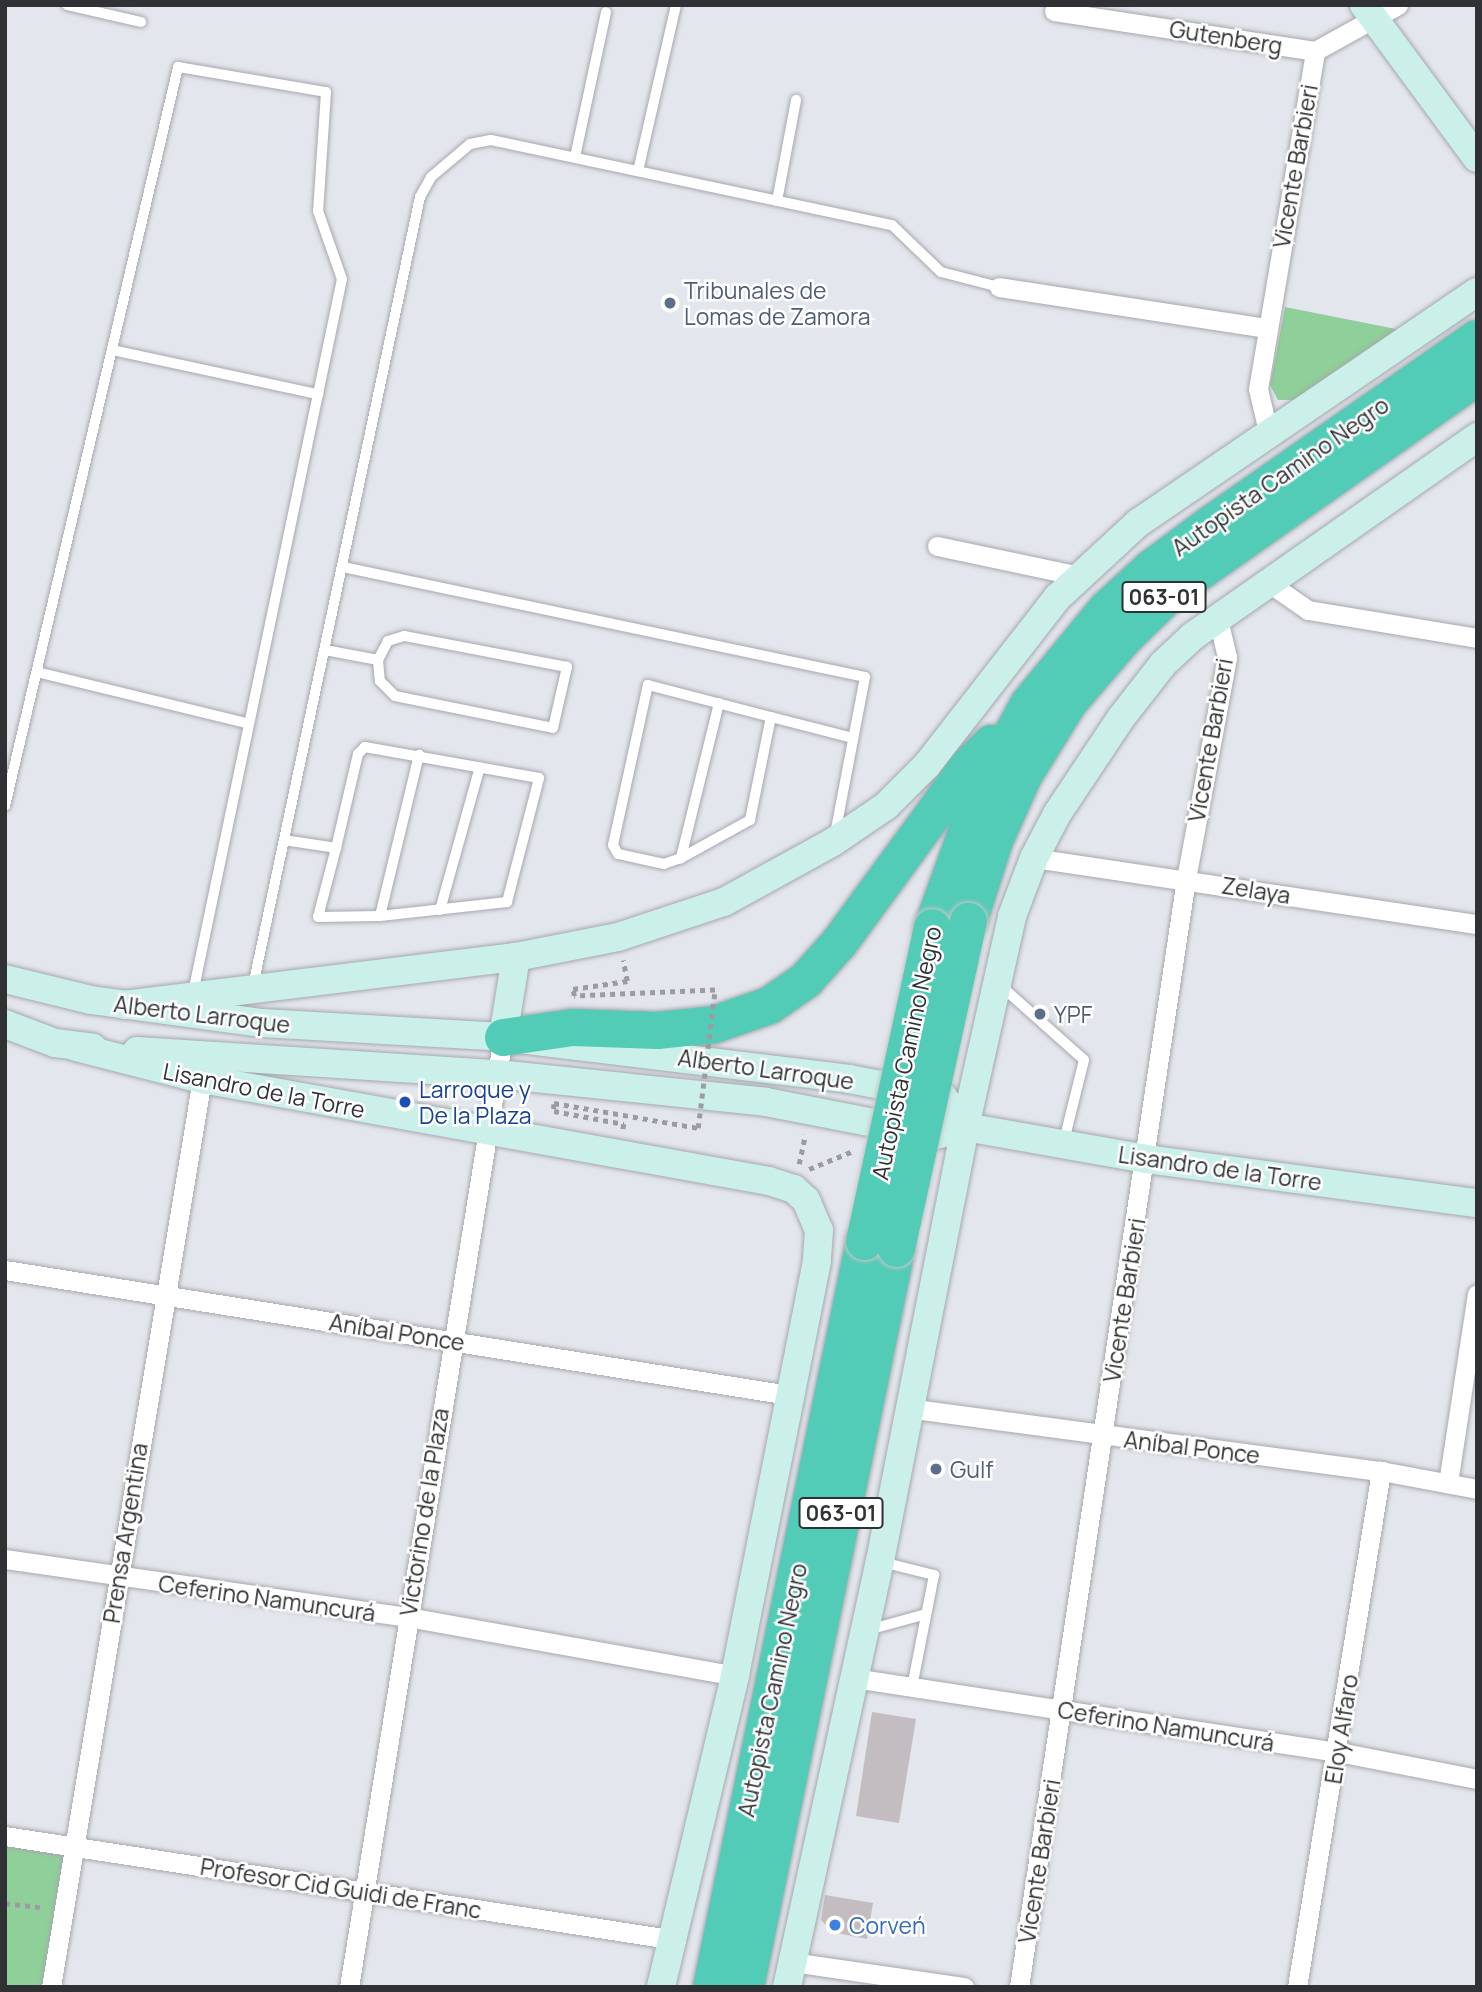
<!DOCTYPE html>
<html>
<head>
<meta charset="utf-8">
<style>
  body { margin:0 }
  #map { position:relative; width:1482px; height:1992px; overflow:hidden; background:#e4e6ed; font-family:Manrope,sans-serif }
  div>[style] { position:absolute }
  .green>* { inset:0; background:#8fcf99 }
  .building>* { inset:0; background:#c3bcc0 }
  .path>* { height:4.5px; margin-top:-2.25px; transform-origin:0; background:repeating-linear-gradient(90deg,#9b9ca2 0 5px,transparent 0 10px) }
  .roads { filter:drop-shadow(0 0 2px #a6a8ae) drop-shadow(0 0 2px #a6a8ae) }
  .lane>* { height:10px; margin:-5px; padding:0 5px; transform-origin:5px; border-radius:5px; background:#fff }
  .street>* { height:19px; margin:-9.5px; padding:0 9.5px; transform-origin:9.5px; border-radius:9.5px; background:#fff }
  .secondary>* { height:28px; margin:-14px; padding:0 14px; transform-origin:14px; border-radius:14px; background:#cbf0e9 }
  .highway>* { height:37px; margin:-18.5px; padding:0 18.5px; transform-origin:18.5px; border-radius:18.5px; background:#52ccb7 }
  .path-bridge>* { height:4.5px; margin-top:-2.25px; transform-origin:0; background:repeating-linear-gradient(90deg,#9b9ca2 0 5px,transparent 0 10px) }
  .bridges { filter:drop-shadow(0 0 2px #c5c5c6) drop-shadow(0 0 2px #c5c5c6) }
  .highway-bridge>* { height:37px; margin:-18.5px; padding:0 18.5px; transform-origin:18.5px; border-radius:18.5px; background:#52ccb7 }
  .dots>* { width:19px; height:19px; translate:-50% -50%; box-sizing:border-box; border:4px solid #fff; border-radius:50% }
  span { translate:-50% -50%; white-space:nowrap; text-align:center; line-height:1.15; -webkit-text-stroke:5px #fff; paint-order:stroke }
  .shield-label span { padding:2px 5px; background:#fff; border:2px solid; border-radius:5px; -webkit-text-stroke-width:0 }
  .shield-label { font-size:21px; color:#303134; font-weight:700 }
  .street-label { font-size:23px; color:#303134 }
  .service-label { font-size:23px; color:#4e5e75 }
  .left { translate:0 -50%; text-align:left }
  .transit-label { font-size:23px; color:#164399 }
  .shop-label { font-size:23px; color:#366cbe }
  .frame { position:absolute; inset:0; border:7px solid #303134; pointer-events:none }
</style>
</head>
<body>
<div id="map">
  <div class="green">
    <div style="clip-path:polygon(1285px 307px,1401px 330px,1297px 400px,1278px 400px,1270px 385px)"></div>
    <div style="clip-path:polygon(5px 1836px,74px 1846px,51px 1987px,5px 1987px)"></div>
  </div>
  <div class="building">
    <div style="clip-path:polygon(872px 1712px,916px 1719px,899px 1823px,856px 1816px)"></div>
    <div style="clip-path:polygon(825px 1895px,873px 1903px,867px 1939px,832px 1932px,821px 1920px)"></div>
  </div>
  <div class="path">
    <div style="left:574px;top:996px;width:7px;rotate:-98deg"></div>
    <div style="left:573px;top:989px;width:55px;rotate:-8.4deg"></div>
    <div style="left:627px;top:981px;width:21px;rotate:-101deg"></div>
    <div style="left:554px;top:1104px;width:7px;rotate:90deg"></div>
    <div style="left:554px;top:1111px;width:71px;rotate:10.5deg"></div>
    <div style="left:624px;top:1124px;width:6px;rotate:99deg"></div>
    <div style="left:799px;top:1164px;width:30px;rotate:-78deg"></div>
    <div style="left:809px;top:1169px;width:48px;rotate:-22.2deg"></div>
    <div style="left:5px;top:1903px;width:38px;rotate:7deg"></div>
  </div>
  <div class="roads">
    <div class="lane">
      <div style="left:67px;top:5px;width:76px;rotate:12.9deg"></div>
      <div style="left:575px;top:157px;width:148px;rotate:-77.9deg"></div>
      <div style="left:638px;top:171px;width:170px;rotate:-77.1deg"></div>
      <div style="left:777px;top:201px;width:103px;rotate:-79.3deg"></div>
      <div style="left:112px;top:350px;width:211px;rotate:12.1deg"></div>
      <div style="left:343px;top:567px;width:533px;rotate:11.9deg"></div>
      <div style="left:865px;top:677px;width:160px;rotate:100.8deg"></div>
      <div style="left:325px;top:650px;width:54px;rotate:10.7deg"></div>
      <div style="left:378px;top:660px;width:21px;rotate:85deg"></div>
      <div style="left:380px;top:681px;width:21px;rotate:45deg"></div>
      <div style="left:395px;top:696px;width:161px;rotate:11.4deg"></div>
      <div style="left:553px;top:728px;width:63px;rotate:-77.1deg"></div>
      <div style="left:567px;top:667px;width:166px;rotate:-169.2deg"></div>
      <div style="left:404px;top:636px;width:17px;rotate:163deg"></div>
      <div style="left:388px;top:641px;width:21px;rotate:118deg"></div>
      <div style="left:37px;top:672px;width:215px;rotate:13.7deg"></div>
      <div style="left:719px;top:703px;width:160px;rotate:103.8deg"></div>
      <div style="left:681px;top:858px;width:18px;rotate:161deg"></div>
      <div style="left:664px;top:864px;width:47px;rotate:-167.7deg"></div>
      <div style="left:618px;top:854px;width:10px;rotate:-119deg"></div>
      <div style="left:613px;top:845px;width:164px;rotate:-77.7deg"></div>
      <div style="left:648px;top:685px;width:127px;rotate:14.6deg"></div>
      <div style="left:771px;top:717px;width:85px;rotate:14.4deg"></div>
      <div style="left:5px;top:806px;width:759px;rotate:-76.82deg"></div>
      <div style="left:178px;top:67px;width:150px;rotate:9.6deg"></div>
      <div style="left:326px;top:92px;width:119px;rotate:93.8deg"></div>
      <div style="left:318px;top:211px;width:72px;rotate:70.6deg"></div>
      <div style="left:342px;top:279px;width:729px;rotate:101.79deg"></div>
      <div style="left:284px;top:840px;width:53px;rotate:8.7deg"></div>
      <div style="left:336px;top:848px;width:71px;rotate:104.6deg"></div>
      <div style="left:318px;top:917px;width:62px;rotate:-0.9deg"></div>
      <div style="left:380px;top:916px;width:128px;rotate:-6.3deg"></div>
      <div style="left:507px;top:902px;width:128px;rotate:-75.5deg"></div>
      <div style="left:539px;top:778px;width:177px;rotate:-169.9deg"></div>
      <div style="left:365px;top:747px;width:10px;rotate:135deg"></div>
      <div style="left:358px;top:754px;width:97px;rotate:103.2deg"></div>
      <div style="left:681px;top:858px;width:79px;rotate:-28.8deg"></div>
      <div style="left:750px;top:820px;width:105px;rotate:-78.5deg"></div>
      <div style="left:440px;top:910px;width:148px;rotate:-74.4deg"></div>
      <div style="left:380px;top:916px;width:166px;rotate:-76.4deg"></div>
      <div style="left:253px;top:986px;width:806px;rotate:-78.05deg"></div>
      <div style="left:420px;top:197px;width:23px;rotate:-61deg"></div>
      <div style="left:431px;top:177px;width:51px;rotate:-40.2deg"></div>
      <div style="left:470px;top:144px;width:21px;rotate:-11deg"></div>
      <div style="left:491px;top:140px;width:410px;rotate:12deg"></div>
      <div style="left:892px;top:225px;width:68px;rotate:43.8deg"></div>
      <div style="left:941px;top:272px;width:60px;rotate:14.5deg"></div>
      <div style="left:1001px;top:986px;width:111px;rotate:41.7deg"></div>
      <div style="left:1084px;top:1060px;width:83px;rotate:103.9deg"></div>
      <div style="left:882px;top:1562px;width:54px;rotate:14deg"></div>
      <div style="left:934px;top:1575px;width:114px;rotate:101.1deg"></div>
      <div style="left:868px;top:1630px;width:60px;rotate:-15.4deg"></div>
    </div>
    <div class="street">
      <div style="left:1054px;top:11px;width:264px;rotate:8.7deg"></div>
      <div style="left:999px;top:287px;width:270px;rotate:8.7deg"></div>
      <div style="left:1268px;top:431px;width:43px;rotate:-103.4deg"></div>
      <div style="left:1258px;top:389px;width:343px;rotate:-80.4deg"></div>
      <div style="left:1315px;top:51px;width:95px;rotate:-29deg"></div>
      <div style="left:937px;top:546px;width:145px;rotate:11.9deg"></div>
      <div style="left:1266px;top:581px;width:51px;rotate:34.6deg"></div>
      <div style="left:1308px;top:610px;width:171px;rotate:9.4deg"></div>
      <div style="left:1034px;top:858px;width:448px;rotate:8.5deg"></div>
      <div style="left:5px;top:1270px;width:794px;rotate:9.06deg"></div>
      <div style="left:907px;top:1408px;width:478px;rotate:7.6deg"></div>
      <div style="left:1381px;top:1471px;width:98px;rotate:10.6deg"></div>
      <div style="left:1448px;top:1483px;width:191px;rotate:-81.3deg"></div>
      <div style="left:5px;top:1559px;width:407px;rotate:8.2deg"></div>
      <div style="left:408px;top:1617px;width:332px;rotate:10.2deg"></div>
      <div style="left:854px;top:1678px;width:490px;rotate:8.7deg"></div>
      <div style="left:1338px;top:1752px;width:142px;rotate:11deg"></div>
      <div style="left:5px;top:1836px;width:679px;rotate:8.81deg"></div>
      <div style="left:792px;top:1962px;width:174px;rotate:8.3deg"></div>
      <div style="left:51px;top:1987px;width:920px;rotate:-80.56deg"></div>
      <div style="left:349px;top:1987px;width:962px;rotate:-80.79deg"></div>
      <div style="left:1019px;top:1987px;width:1121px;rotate:-81.43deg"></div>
      <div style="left:1186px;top:879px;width:226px;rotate:-79.5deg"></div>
      <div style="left:1227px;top:657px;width:43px;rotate:-103.4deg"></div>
      <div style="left:1297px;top:1987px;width:523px;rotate:-80.75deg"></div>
    </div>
    <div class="secondary">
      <div style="left:1364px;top:5px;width:190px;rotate:53.6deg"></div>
      <div style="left:5px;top:979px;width:89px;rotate:13.7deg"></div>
      <div style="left:91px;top:1000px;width:173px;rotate:7.7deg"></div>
      <div style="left:262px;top:1023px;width:241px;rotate:3.3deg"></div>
      <div style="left:503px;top:1037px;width:349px;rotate:6.9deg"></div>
      <div style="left:849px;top:1079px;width:96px;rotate:10.8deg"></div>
      <div style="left:943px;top:1097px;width:37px;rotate:54deg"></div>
      <div style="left:124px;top:1005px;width:395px;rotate:-7deg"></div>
      <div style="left:516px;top:957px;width:104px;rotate:-11.1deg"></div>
      <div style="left:618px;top:937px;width:112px;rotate:-18.3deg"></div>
      <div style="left:724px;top:902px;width:124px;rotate:-28.8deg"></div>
      <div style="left:833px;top:842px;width:64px;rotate:-34.2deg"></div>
      <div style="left:886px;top:806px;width:58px;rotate:-45deg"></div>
      <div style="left:927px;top:765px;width:213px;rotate:-52.1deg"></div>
      <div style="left:1058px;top:597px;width:109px;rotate:-42.8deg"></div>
      <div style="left:1138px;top:523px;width:410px;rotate:-34.3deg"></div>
      <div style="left:5px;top:1024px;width:53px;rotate:20.8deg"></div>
      <div style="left:55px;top:1043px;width:38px;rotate:7deg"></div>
      <div style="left:503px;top:1037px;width:81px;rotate:-80.8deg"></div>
      <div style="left:76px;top:1047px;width:130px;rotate:14.3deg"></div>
      <div style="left:202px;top:1079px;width:576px;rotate:10.2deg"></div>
      <div style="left:769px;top:1181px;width:26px;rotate:18deg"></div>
      <div style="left:794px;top:1189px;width:16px;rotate:43deg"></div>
      <div style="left:806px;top:1200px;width:33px;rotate:67deg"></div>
      <div style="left:819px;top:1230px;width:31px;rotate:94deg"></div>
      <div style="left:817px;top:1261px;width:423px;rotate:101.2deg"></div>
      <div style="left:735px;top:1676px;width:320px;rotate:103.4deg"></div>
      <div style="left:137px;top:1051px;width:361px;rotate:3.7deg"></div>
      <div style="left:497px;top:1074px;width:270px;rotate:5.9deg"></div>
      <div style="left:766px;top:1102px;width:173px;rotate:11deg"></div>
      <div style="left:936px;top:1135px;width:30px;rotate:-15deg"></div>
      <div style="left:965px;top:1127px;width:184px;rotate:10deg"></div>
      <div style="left:1146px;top:1159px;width:334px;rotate:7.6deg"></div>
      <div style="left:787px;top:1987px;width:436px;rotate:-77.7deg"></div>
      <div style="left:880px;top:1561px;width:442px;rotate:-78.9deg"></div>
      <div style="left:965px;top:1127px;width:216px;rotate:-77.4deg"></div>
      <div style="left:1012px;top:916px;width:62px;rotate:-69.2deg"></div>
      <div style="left:1034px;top:858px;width:50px;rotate:-62.4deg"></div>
      <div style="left:1057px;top:814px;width:115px;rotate:-56.3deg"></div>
      <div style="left:1121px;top:718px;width:68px;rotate:-52.1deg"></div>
      <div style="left:1163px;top:664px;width:41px;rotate:-43deg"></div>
      <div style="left:1193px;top:636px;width:347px;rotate:-35deg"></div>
    </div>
    <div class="highway">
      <div style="left:968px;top:921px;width:85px;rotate:-72.2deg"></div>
      <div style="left:994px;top:840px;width:71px;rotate:-66deg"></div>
      <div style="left:1023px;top:775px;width:86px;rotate:-58.3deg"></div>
      <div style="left:1068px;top:702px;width:84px;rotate:-49.3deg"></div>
      <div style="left:1123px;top:638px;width:67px;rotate:-44.4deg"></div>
      <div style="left:1171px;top:591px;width:374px;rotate:-35.1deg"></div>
      <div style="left:932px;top:927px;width:145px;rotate:-70.2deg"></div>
      <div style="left:981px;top:791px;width:99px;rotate:-61.6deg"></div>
      <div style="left:1028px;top:704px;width:123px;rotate:-50.6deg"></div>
      <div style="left:1106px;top:609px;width:62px;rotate:-42.4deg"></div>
      <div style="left:1152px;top:567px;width:72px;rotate:-36.6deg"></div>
      <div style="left:1210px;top:524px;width:325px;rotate:-34.9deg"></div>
      <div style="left:503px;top:1037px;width:70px;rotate:-8.2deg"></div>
      <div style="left:572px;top:1027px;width:85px;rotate:2deg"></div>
      <div style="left:657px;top:1030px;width:57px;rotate:-6deg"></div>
      <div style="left:714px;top:1024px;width:58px;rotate:-19.1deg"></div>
      <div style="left:769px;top:1005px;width:44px;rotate:-34.8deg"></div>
      <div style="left:805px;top:980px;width:51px;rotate:-48.2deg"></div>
      <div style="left:839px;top:942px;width:217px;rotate:-53.8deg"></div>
      <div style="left:967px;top:767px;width:34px;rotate:-45deg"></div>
      <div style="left:711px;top:1987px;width:762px;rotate:-78.41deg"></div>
      <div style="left:745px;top:1987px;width:754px;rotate:-78.45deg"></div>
    </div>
  </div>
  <div class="path-bridge">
    <div style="left:554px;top:1103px;width:146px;rotate:9.8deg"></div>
    <div style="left:698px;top:1128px;width:139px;rotate:-83deg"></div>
    <div style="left:715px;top:990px;width:141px;rotate:177.6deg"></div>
  </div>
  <div class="bridges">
    <div class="highway-bridge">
      <div style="left:864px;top:1241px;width:321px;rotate:-77.8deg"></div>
      <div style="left:896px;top:1248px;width:335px;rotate:-77.6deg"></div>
    </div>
  </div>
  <div class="dots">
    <div style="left:670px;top:303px;background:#5c6f8a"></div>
    <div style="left:1040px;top:1014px;background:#5c6f8a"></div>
    <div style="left:405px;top:1102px;background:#1a4fb4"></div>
    <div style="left:936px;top:1469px;background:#5c6f8a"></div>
    <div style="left:835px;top:1925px;background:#3f7fe0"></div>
  </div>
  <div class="shield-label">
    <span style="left:1164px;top:597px">063-01</span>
    <span style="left:841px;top:1513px">063-01</span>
  </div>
  <div class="street-label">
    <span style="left:1226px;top:37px;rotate:9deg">Gutenberg</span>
    <span style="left:1295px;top:166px;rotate:-80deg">Vicente Barbieri</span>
    <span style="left:1280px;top:476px;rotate:-35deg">Autopista Camino Negro</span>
    <span style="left:1210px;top:740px;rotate:-80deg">Vicente Barbieri</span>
    <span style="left:1256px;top:890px;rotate:9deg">Zelaya</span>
    <span style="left:202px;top:1014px;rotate:7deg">Alberto Larroque</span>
    <span style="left:906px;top:1053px;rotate:-78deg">Autopista Camino Negro</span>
    <span style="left:766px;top:1069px;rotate:8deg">Alberto Larroque</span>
    <span style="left:264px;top:1090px;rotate:11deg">Lisandro de la Torre</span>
    <span style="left:1220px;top:1168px;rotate:8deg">Lisandro de la Torre</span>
    <span style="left:1124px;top:1300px;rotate:-81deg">Vicente Barbieri</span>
    <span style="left:397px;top:1332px;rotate:9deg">Aníbal Ponce</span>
    <span style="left:1192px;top:1447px;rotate:7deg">Aníbal Ponce</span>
    <span style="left:424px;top:1512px;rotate:-81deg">Victorino de la Plaza</span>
    <span style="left:125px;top:1533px;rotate:-81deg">Prensa Argentina</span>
    <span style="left:267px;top:1598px;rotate:8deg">Ceferino Namuncurá</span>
    <span style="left:772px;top:1690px;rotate:-78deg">Autopista Camino Negro</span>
    <span style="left:1166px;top:1726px;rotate:9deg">Ceferino Namuncurá</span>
    <span style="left:1341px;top:1729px;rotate:-81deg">Eloy Alfaro</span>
    <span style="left:1039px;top:1861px;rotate:-81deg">Vicente Barbieri</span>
    <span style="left:341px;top:1888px;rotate:9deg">Profesor Cid Guidi de Franc</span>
  </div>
  <div class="service-label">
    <span class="left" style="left:684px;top:303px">Tribunales de<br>Lomas de Zamora</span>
    <span class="left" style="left:1054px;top:1014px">YPF</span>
    <span class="left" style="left:950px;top:1469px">Gulf</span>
  </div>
  <div class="transit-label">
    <span class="left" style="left:419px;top:1102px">Larroque y<br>De la Plaza</span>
  </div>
  <div class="shop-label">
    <span class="left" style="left:849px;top:1925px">Corveń</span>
  </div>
  <div class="frame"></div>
</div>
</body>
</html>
